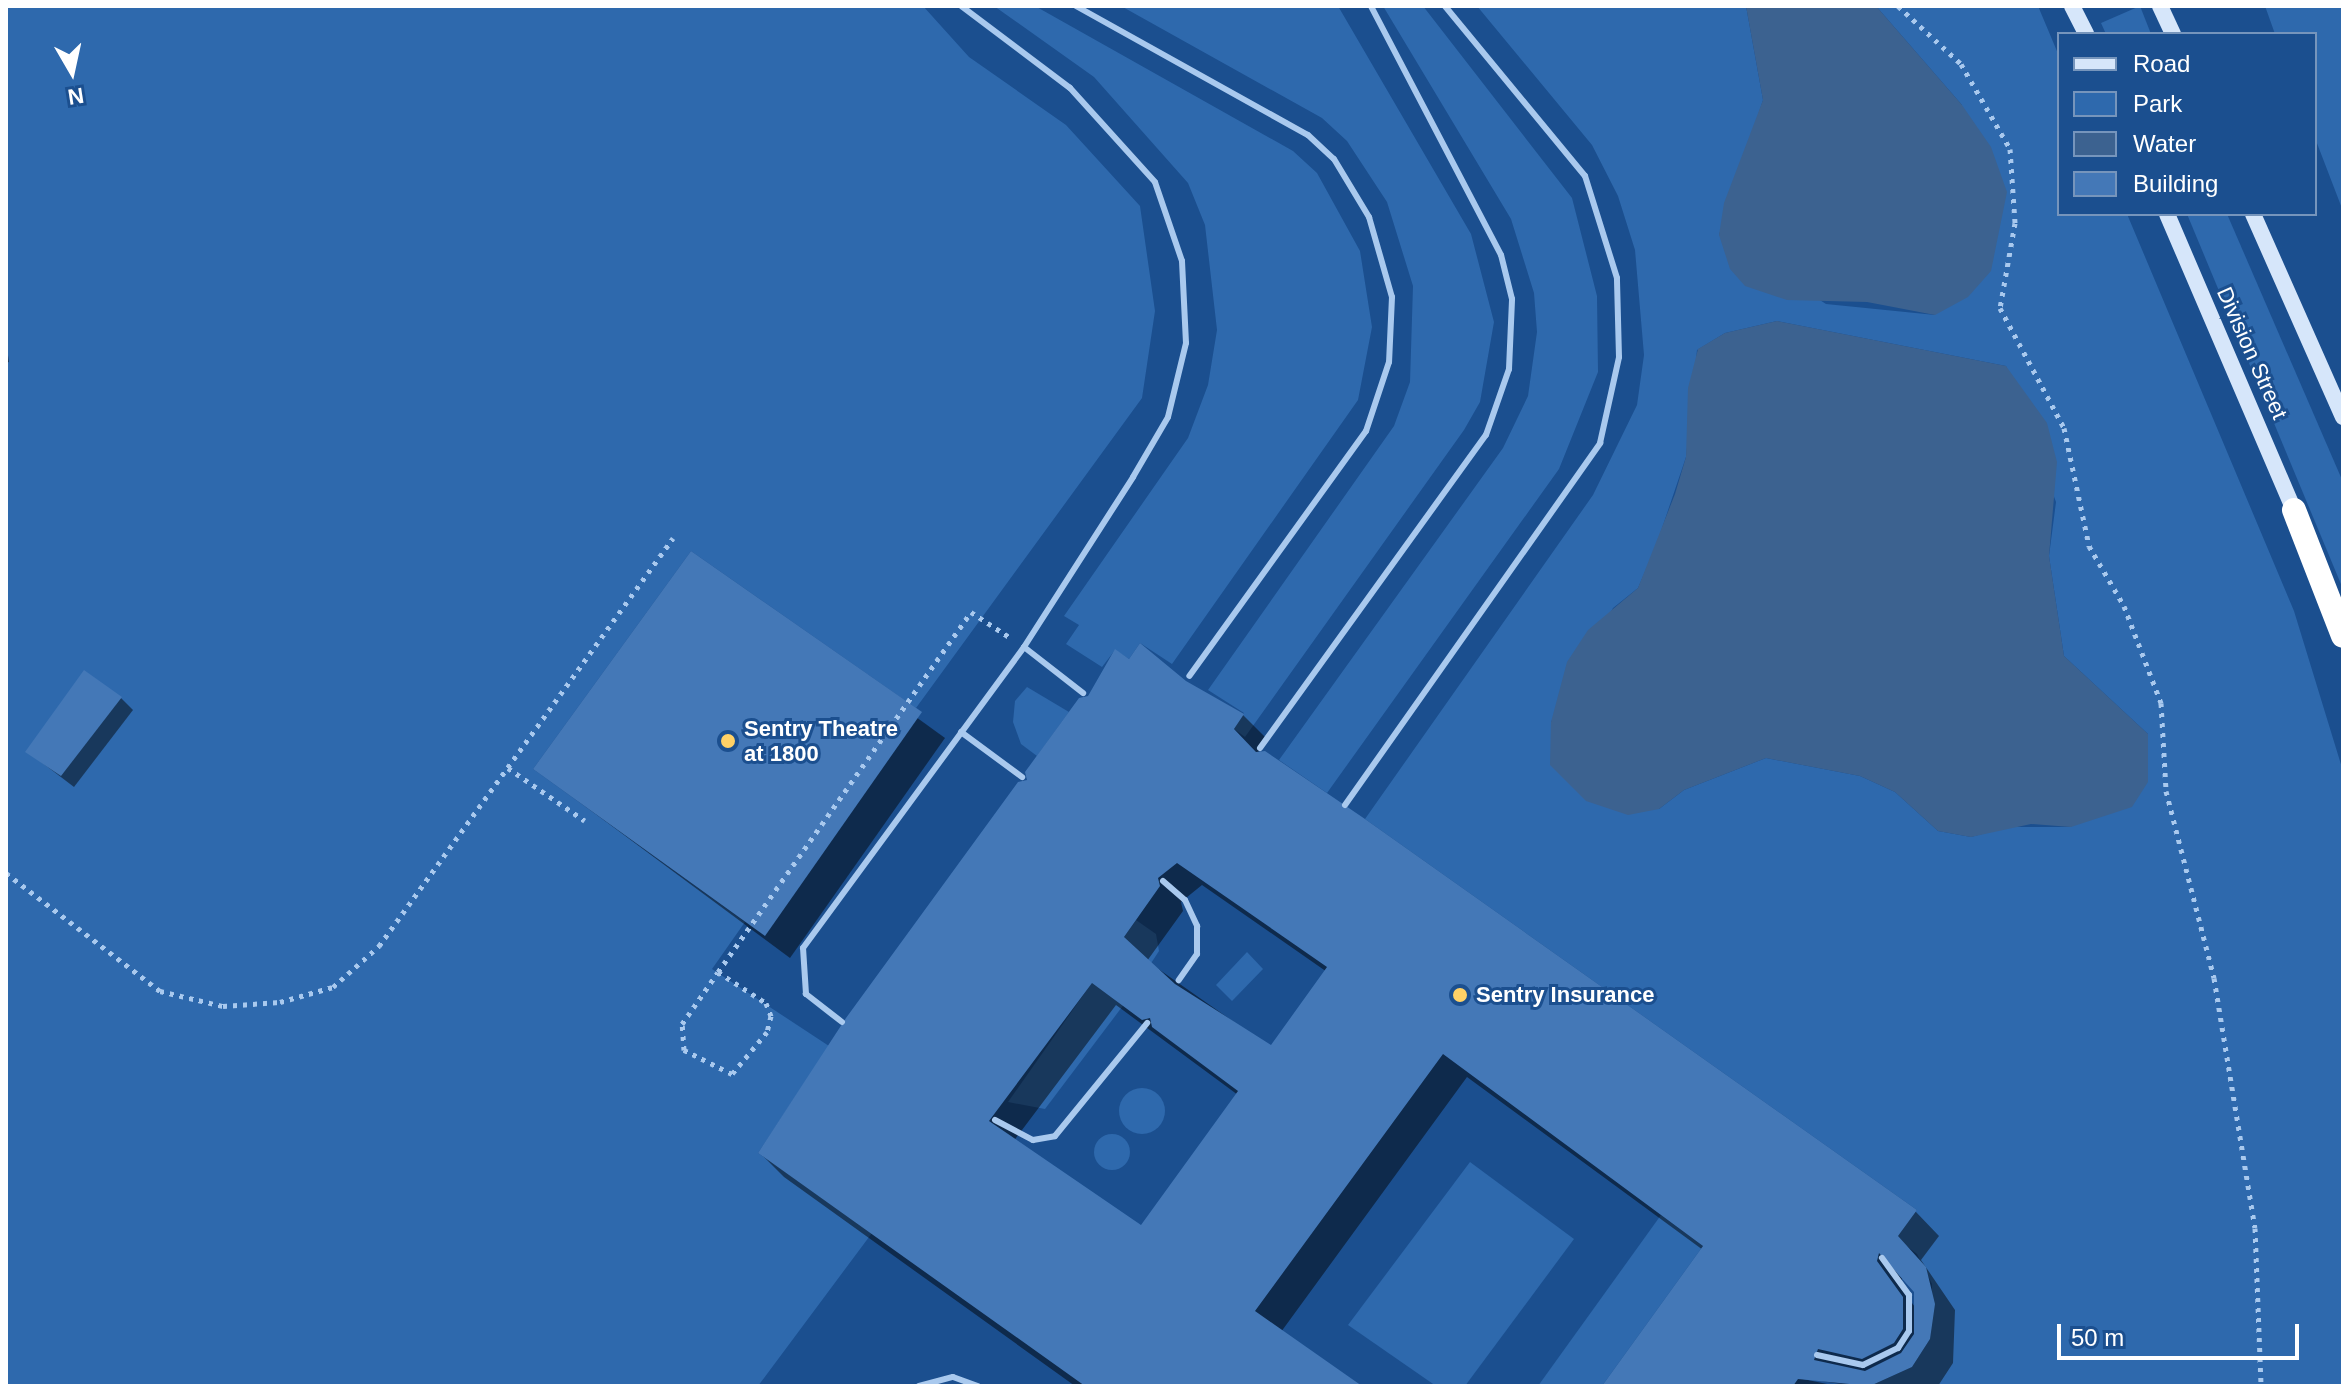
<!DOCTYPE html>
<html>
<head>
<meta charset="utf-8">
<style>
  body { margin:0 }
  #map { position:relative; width:2349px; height:1392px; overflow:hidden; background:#1b4f8f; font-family:Helvetica,sans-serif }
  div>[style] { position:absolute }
  .green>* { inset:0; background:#2e69ad }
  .round { border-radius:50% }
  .water>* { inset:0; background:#3c6290 }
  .shadow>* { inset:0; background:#0007 }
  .building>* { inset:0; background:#4478b7 }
  .path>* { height:5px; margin-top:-2.5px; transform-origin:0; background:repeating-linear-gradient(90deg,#a9c9ee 0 4px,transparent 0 10px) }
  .service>* { height:6px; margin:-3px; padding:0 3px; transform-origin:3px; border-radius:3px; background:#a9c9ee }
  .secondary>* { height:16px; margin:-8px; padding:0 8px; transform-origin:8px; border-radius:8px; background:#d6e6fa }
  .motorway>* { height:24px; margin:-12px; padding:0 12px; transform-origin:12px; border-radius:12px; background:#fff }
  .dots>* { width:22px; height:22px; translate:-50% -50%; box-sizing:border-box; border:4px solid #1b4f8f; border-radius:50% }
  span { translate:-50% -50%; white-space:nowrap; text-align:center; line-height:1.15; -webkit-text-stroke:6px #1b4f8f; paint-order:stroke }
  .street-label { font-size:22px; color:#fff }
  .poi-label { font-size:22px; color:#fff; font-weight:700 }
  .left { translate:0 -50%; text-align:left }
  .frame { position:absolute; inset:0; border:8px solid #fff; pointer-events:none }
  .legend { position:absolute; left:2057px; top:32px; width:260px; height:184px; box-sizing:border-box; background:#1b4f8f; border:2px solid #7695bc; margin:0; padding:10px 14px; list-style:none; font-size:24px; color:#fff }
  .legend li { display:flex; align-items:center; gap:16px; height:40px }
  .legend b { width:40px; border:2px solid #7695bc }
  .north { position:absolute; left:32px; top:32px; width:80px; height:80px; -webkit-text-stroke:6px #1b4f8f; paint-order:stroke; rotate:171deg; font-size:22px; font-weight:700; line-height:32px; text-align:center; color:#fff }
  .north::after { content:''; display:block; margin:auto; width:28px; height:36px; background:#fff; clip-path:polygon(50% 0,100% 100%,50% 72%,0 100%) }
  .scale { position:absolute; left:2057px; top:1324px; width:242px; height:36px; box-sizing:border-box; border:4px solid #fff; border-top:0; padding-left:10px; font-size:24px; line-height:28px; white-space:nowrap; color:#fff; -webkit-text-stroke:6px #1b4f8f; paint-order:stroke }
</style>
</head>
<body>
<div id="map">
  <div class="green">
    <div style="clip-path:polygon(6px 6px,923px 6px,969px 57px,1066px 125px,1140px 206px,1155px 311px,1142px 398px,916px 708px,691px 551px,533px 769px,745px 922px,712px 969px,829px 1046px,758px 1153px,872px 1233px,758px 1386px,6px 1386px)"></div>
    <div style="clip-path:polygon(994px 6px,1035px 6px,1293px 151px,1317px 173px,1360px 251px,1372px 327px,1358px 400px,1172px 664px,1140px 643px,1129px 659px,1115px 650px,1102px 667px,1066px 644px,1079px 625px,1064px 616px,1188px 438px,1208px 385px,1217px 330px,1205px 225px,1188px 183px,1094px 77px)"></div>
    <div style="clip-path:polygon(1121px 6px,1338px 6px,1471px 234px,1494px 322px,1480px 402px,1464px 430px,1245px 737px,1234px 729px,1244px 713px,1208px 690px,1394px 426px,1410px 382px,1413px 286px,1387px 202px,1347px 141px,1322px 118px)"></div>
    <div style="clip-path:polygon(1383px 6px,1423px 6px,1572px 198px,1597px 296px,1598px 372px,1559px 469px,1327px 793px,1279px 760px,1503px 448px,1528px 396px,1537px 332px,1534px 293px,1511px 219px)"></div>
    <div style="clip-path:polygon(evenodd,1477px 6px,1746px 6px,1763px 100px,1719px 235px,1826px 304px,1935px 315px,1962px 105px,1876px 6px,2038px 6px,2059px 56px,2059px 214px,2127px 214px,2294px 611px,2343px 771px,2343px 1386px,1870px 1386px,1912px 1367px,1930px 1339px,1932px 1284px,1917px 1254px,1896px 1238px,1917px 1210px,1365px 819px,1593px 495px,1637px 405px,1644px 355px,1635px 250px,1618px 196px,1592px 145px,1477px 6px,1777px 321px,2006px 366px,2056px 502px,2049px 556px,2064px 656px,2148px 734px,2071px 827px,2008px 827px,1971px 837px,1938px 831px,1895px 792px,1860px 776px,1766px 758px,1684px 790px,1659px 809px,1551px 722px,1613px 608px,1638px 588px,1656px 546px,1686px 457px,1697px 350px,1725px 333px,1777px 321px)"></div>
    <div style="clip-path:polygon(2140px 6px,2151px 34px,2106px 34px,2101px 23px)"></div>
    <div style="clip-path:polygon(2265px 6px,2343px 6px,2343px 211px,2315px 138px,2315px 34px,2275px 34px)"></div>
    <div style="clip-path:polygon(2187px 214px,2227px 214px,2343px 482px,2343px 589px)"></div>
    <div style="clip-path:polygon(1027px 687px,1069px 712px,1037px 756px,1021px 744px,1013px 722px,1015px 701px)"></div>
    <div style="clip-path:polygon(1136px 920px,1156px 934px,1159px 951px,1125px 1003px,1045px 1109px,1008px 1102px)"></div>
    <div style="clip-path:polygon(1247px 952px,1263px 969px,1232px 1001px,1216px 985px)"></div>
    <div class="round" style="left:1119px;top:1088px;width:46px;height:46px"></div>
    <div class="round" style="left:1094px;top:1134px;width:36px;height:36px"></div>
    <div style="clip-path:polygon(1470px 1162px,1574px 1239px,1465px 1386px,1436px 1386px,1348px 1325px)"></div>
    <div style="clip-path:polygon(1661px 1215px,1703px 1246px,1602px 1386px,1538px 1386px)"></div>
  </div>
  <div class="water">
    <div style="clip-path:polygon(1746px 6px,1876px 6px,1962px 105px,1991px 147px,2007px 192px,1991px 271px,1968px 297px,1935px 315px,1867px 302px,1787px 300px,1745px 286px,1730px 269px,1719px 235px,1724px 203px,1763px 100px)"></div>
    <div style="clip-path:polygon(1777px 321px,2006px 366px,2047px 423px,2057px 462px,2049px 556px,2064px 656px,2148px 734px,2148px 782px,2132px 807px,2071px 827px,2031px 824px,1971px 837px,1938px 831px,1895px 792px,1860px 776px,1766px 758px,1684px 790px,1659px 809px,1628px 815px,1586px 801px,1550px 765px,1551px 722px,1567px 662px,1588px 630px,1638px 588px,1675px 494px,1686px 457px,1688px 388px,1698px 349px,1725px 333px)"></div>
  </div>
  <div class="shadow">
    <div style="clip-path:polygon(6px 341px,9px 362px,6px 363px)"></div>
    <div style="clip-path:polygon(691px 554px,945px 738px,790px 958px,535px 769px)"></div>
    <div style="clip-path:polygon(evenodd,1130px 662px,1243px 715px,1267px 739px,1257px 754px,1364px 821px,1916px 1212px,1939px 1236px,1921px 1260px,1955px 1310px,1953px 1363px,1938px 1386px,1855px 1386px,1788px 1376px,1837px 1386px,1604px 1386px,1703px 1250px,1467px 1077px,1281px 1332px,1358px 1386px,1075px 1386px,784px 1177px,760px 1153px,1089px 698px,1130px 662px,1202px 885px,1327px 972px,1271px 1048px,1147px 961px,1183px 911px,1181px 902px,1202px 885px,1130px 662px,1116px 1005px,1238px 1095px,1141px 1227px,1013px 1142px,1116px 1005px,1130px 662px,1903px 1276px,1916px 1292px,1917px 1310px,1900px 1286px,1903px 1276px)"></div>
    <div style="clip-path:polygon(121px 698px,133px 710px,74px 787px,28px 752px)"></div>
  </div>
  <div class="building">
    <div style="clip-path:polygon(691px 551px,922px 712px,765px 936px,533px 769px)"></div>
    <div style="clip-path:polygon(evenodd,1140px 643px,1186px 681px,1244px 714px,1234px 729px,1256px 752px,1265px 751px,1365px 819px,1917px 1210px,1898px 1236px,1926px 1267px,1935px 1304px,1930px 1339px,1912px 1367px,1870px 1386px,1798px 1379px,1793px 1386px,1602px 1386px,1703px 1246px,1443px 1054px,1255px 1311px,1362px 1386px,1085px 1386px,758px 1153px,846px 1018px,1018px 782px,1027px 780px,1025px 772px,1079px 698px,1088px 696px,1115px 649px,1129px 659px,1140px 643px,1177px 863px,1327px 967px,1271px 1045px,1175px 984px,1124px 937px,1160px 886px,1158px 878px,1177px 863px,1140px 643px,1092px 983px,1142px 1020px,1150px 1018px,1152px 1027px,1238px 1091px,1141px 1225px,989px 1121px,1092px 983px,1140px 643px,1879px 1253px,1914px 1292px,1914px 1334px,1901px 1353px,1865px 1371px,1814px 1360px,1818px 1349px,1862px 1359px,1894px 1343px,1903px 1329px,1903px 1297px,1877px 1261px,1879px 1253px)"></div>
    <div style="clip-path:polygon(84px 670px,122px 697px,61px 776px,25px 752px)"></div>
  </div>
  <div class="path">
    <div style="left:1898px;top:6px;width:86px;rotate:42.6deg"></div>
    <div style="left:1961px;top:64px;width:98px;rotate:60deg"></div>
    <div style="left:2010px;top:149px;width:74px;rotate:86.1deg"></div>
    <div style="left:2015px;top:223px;width:86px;rotate:100deg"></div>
    <div style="left:2000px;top:308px;width:136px;rotate:61.9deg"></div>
    <div style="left:2064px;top:428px;width:121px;rotate:78deg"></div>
    <div style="left:2089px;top:546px;width:69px;rotate:59.7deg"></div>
    <div style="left:2124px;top:606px;width:104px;rotate:69.1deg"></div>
    <div style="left:2161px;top:703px;width:88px;rotate:86.7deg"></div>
    <div style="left:2166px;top:791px;width:193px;rotate:75.6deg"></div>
    <div style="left:2214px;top:978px;width:253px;rotate:80.7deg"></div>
    <div style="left:2255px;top:1228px;width:158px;rotate:87.8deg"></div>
    <div style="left:508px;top:768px;width:93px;rotate:34.5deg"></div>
    <div style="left:6px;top:873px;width:194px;rotate:37.5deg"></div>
    <div style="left:160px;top:991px;width:65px;rotate:13.4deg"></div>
    <div style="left:223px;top:1006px;width:57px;rotate:-4deg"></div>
    <div style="left:280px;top:1002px;width:55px;rotate:-15.8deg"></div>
    <div style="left:333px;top:987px;width:62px;rotate:-41.7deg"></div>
    <div style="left:379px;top:946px;width:503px;rotate:-54.22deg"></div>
    <div style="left:718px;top:972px;width:57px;rotate:32.9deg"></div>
    <div style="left:766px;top:1003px;width:14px;rotate:69deg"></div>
    <div style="left:771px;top:1016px;width:16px;rotate:104deg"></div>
    <div style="left:767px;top:1032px;width:55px;rotate:129.8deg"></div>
    <div style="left:732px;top:1074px;width:54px;rotate:-153.4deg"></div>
    <div style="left:684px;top:1050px;width:26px;rotate:-94deg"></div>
    <div style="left:682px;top:1024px;width:63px;rotate:-55.3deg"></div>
    <div style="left:718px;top:972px;width:440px;rotate:-54.9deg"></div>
    <div style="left:971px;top:612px;width:45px;rotate:33.3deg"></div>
  </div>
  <div class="service">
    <div style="left:1076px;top:6px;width:265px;rotate:29.1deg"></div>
    <div style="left:1308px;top:135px;width:35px;rotate:43deg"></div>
    <div style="left:1334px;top:159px;width:68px;rotate:58.9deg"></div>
    <div style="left:1369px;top:217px;width:83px;rotate:74deg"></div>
    <div style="left:1392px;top:297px;width:65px;rotate:92.6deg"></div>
    <div style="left:1389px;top:362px;width:73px;rotate:108.4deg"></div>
    <div style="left:1366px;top:431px;width:302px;rotate:125.8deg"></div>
    <div style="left:1024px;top:647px;width:75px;rotate:37.9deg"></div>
    <div style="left:961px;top:732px;width:76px;rotate:36.4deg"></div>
    <div style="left:1260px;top:748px;width:386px;rotate:-54.2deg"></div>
    <div style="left:1486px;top:435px;width:70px;rotate:-70.8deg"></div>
    <div style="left:1509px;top:369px;width:70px;rotate:-87.5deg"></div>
    <div style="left:1512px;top:299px;width:45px;rotate:-104deg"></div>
    <div style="left:1501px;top:255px;width:281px;rotate:-117.6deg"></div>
    <div style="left:1345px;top:805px;width:443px;rotate:-54.8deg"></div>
    <div style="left:1600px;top:443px;width:88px;rotate:-77.5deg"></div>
    <div style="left:1619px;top:357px;width:79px;rotate:-91.5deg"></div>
    <div style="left:1617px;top:278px;width:107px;rotate:-107.4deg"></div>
    <div style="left:1585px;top:176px;width:220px;rotate:-129.5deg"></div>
    <div style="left:1163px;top:881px;width:29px;rotate:41deg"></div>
    <div style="left:1185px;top:900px;width:29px;rotate:65deg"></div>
    <div style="left:1197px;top:926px;width:28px;rotate:90deg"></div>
    <div style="left:1197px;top:954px;width:32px;rotate:125deg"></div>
    <div style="left:842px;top:1022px;width:46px;rotate:-142.1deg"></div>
    <div style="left:806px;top:994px;width:46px;rotate:-93.7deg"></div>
    <div style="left:803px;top:948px;width:373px;rotate:-53.7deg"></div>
    <div style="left:1024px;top:647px;width:202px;rotate:-57.3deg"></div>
    <div style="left:1133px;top:477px;width:69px;rotate:-59.7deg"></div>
    <div style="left:1168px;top:417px;width:76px;rotate:-76.3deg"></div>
    <div style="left:1186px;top:343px;width:82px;rotate:-92.8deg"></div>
    <div style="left:1182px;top:261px;width:83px;rotate:-108.9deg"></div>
    <div style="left:1155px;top:182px;width:127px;rotate:-132.1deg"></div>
    <div style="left:1070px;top:88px;width:136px;rotate:-143deg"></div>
    <div style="left:995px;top:1120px;width:43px;rotate:27.8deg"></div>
    <div style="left:1033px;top:1140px;width:22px;rotate:-10deg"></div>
    <div style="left:1055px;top:1136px;width:146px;rotate:-50.8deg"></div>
    <div style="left:1817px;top:1355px;width:47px;rotate:12.3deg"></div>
    <div style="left:1863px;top:1365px;width:39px;rotate:-26deg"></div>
    <div style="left:1898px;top:1348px;width:20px;rotate:-57deg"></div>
    <div style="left:1909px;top:1331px;width:36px;rotate:-90deg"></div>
    <div style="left:1909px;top:1295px;width:46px;rotate:-126.1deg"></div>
    <div style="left:919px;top:1386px;width:35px;rotate:-15deg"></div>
    <div style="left:953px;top:1377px;width:27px;rotate:20deg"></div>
  </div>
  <div class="secondary">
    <div style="left:2072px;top:6px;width:31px;rotate:63deg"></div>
    <div style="left:2160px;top:6px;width:31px;rotate:65deg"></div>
    <div style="left:2167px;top:214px;width:322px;rotate:66.8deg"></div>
    <div style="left:2253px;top:214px;width:222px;rotate:66.1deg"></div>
  </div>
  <div class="motorway">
    <div style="left:2294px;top:510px;width:135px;rotate:68.7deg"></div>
  </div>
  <div class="dots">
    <div style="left:728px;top:741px;background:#ffd166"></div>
    <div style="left:1460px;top:995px;background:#ffd166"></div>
  </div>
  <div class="street-label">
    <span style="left:2252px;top:353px;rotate:66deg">Division Street</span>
  </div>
  <div class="poi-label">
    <span class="left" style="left:744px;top:741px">Sentry Theatre<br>at 1800</span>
    <span class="left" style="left:1476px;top:995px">Sentry Insurance</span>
  </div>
  <div class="frame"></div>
  <ul class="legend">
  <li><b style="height:10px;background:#d6e6fa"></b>Road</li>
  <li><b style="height:22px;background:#2e69ad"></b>Park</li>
  <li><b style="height:22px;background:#3c6290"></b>Water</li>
  <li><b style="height:22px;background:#4478b7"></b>Building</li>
  </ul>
  <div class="north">N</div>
  <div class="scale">50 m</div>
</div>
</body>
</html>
